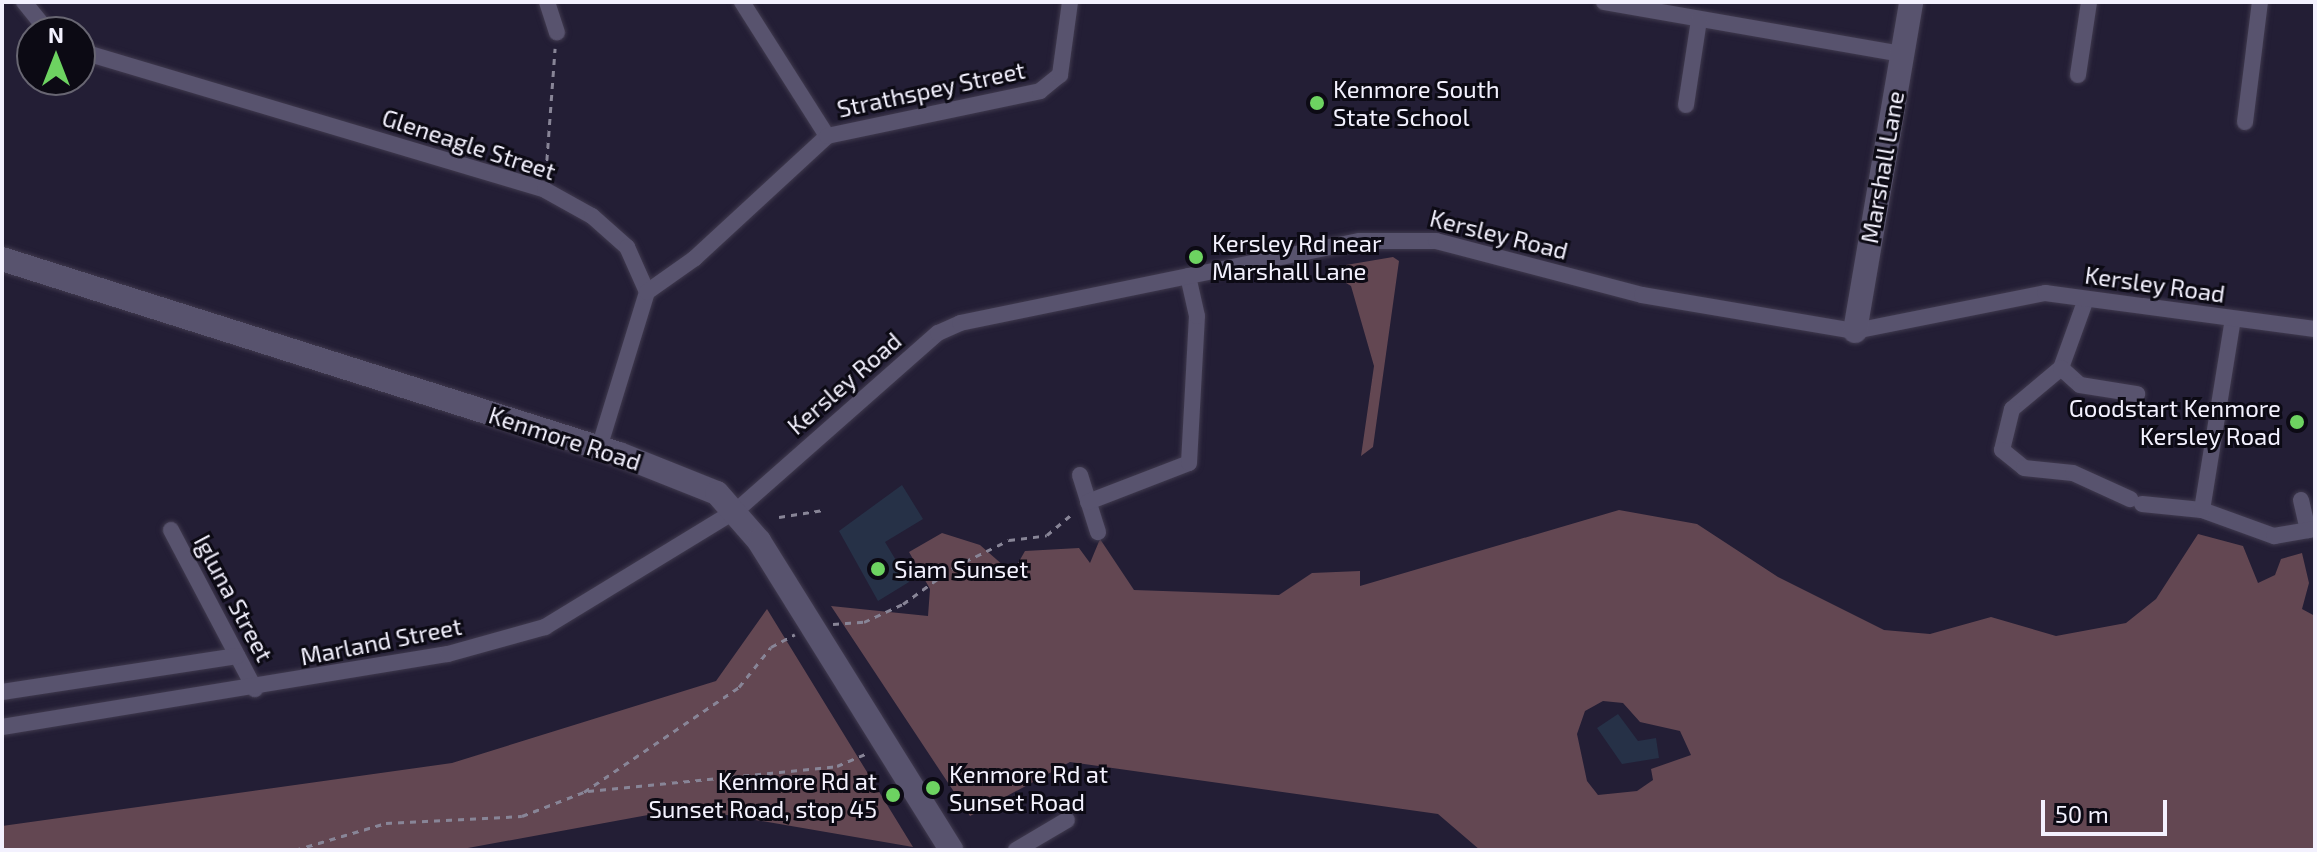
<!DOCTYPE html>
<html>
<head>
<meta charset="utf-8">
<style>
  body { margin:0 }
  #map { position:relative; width:2317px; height:852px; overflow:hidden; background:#231e35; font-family:"Exo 2",sans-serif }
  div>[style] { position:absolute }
  .forest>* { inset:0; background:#634752 }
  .building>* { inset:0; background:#263147 }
  .path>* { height:3px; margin-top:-1.5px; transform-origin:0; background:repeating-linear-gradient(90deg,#888597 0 6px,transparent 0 12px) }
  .roads { filter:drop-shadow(0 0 2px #403a4e) drop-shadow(0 0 2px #403a4e) }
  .street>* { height:16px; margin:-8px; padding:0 8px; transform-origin:8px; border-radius:8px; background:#58536e }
  .secondary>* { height:24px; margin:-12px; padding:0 12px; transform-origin:12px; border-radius:12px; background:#58536e }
  .dots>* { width:22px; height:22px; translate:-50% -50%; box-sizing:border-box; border:4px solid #0c0a14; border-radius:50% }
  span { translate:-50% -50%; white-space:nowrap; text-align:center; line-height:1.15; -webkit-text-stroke:6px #0c0a14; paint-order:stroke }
  .street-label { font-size:24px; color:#f3f1fe }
  .poi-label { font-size:24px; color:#f3f1fe }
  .left { translate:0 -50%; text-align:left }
  .right { translate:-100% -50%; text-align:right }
  .frame { position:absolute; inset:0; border:4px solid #f3f1fe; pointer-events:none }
  .north { position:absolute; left:16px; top:16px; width:80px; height:80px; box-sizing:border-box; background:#0c0a14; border:2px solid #686672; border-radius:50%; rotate:0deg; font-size:22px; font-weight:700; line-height:32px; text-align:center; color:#f3f1fe }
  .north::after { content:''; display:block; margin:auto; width:28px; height:36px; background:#6dd361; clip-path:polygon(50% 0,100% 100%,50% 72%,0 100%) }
  .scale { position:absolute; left:2041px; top:800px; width:126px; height:36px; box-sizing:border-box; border:4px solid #f3f1fe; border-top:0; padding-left:10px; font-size:24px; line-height:28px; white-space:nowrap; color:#f3f1fe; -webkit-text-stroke:6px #0c0a14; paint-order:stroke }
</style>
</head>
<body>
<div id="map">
  <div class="forest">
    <div style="clip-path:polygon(1393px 257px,1399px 261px,1373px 447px,1361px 456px,1374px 366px,1351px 286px,1333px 275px,1340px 266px)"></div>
    <div style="clip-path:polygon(evenodd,1619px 510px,1697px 524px,1778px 577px,1884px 630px,1930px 634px,1991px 617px,2056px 636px,2126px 623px,2156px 599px,2198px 534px,2243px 546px,2258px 583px,2275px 575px,2281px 559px,2302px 553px,2309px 583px,2302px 609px,2315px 616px,2315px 850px,1480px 850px,1438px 814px,1070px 762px,970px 816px,831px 606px,928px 616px,930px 589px,909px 552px,942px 533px,980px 545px,1004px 566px,1017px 565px,1025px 551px,1079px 548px,1090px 563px,1100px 539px,1134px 590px,1279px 595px,1312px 573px,1360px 571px,1360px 586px,1619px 510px,1603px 701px,1623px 703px,1640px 722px,1680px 731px,1691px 755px,1651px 769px,1653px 780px,1637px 791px,1598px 795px,1587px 781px,1577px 734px,1585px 711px,1603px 701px)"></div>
    <div style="clip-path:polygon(767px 609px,913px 847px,686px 808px,457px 850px,2px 850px,2px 826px,452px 763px,716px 681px)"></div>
  </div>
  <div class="building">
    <div style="clip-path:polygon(902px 485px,923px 519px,885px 542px,909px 582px,878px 601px,839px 531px)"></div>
    <div style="clip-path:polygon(1618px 714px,1638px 741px,1656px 738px,1659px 758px,1622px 764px,1597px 728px)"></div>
  </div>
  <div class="path">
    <div style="left:546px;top:172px;width:124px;rotate:-85.8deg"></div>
    <div style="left:779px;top:517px;width:45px;rotate:-9deg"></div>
    <div style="left:833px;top:624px;width:31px;rotate:-4deg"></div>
    <div style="left:864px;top:622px;width:43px;rotate:-24.8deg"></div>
    <div style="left:903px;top:604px;width:63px;rotate:-36deg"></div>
    <div style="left:954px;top:567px;width:61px;rotate:-26.1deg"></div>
    <div style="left:1009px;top:540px;width:38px;rotate:-7deg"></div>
    <div style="left:1047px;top:535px;width:35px;rotate:-40deg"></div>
    <div style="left:588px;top:791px;width:250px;rotate:-5.7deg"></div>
    <div style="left:837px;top:766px;width:33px;rotate:-23deg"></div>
    <div style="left:295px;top:850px;width:95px;rotate:-16.5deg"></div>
    <div style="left:386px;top:823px;width:136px;rotate:-2.9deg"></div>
    <div style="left:522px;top:816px;width:66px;rotate:-21.2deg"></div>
    <div style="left:584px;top:792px;width:187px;rotate:-34.1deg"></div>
    <div style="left:739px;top:687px;width:51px;rotate:-51.3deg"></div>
    <div style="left:771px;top:647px;width:27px;rotate:-28deg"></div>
  </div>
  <div class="roads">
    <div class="street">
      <div style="left:24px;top:2px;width:38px;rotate:51deg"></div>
      <div style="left:547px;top:2px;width:32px;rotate:72deg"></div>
      <div style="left:742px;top:2px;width:159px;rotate:57.6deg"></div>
      <div style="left:1604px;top:2px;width:302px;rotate:9.9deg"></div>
      <div style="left:80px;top:51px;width:485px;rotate:16.6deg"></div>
      <div style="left:545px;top:190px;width:54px;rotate:29deg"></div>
      <div style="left:592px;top:216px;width:47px;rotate:41.5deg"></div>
      <div style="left:627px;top:247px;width:49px;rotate:66deg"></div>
      <div style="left:647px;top:292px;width:163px;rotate:107.1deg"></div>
      <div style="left:2078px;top:75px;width:74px;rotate:-81.4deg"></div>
      <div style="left:1686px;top:105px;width:86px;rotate:-81.3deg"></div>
      <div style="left:2245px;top:122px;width:121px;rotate:-82.9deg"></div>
      <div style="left:647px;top:292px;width:59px;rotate:-35.3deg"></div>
      <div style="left:695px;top:258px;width:180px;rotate:-42.7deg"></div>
      <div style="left:827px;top:136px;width:218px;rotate:-11.9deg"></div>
      <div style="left:1040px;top:91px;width:26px;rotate:-39deg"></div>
      <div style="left:1060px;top:75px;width:74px;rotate:-82.2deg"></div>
      <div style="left:2086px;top:299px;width:73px;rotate:109.9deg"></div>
      <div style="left:2061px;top:368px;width:64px;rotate:140.1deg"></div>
      <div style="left:2012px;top:409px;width:42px;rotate:103.7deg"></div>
      <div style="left:2002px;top:450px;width:28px;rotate:39deg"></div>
      <div style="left:2024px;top:468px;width:49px;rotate:5.8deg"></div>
      <div style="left:2073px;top:473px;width:63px;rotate:24.5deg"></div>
      <div style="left:2061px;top:368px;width:25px;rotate:42deg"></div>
      <div style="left:2080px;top:385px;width:58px;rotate:9deg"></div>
      <div style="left:1080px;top:475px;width:60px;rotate:72.5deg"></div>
      <div style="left:2301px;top:500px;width:31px;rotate:77deg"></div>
      <div style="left:1088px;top:502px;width:108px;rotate:-21.1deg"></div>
      <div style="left:1189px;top:463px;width:147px;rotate:-86.9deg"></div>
      <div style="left:1197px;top:316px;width:41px;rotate:-102.7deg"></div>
      <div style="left:2142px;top:504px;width:60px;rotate:5.7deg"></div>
      <div style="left:2202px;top:510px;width:77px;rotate:19.9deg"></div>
      <div style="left:2274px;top:536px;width:42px;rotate:-9.7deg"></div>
      <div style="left:2202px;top:510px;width:193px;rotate:-80.8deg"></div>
      <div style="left:171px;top:530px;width:180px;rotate:62.2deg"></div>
      <div style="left:2px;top:692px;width:238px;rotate:-8.7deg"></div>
      <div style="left:2px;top:727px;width:452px;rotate:-9.3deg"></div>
      <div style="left:448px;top:654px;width:101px;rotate:-15.6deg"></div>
      <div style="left:545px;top:627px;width:225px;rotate:-31.4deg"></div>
      <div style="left:737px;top:510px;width:268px;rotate:-41.4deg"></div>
      <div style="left:938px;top:333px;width:24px;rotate:-24deg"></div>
      <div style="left:960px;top:323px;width:408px;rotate:-11.6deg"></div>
      <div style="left:1360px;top:241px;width:76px"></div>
      <div style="left:1436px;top:241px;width:213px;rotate:14.7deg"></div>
      <div style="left:1642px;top:295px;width:216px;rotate:9.6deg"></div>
      <div style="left:1855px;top:331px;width:194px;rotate:-11.3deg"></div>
      <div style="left:2045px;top:293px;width:272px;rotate:7.6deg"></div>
      <div style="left:1016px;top:850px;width:59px;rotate:-30.5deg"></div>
    </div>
    <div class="secondary">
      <div style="left:2px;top:259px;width:647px;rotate:17.54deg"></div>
      <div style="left:619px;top:454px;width:105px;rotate:21.7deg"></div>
      <div style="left:717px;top:493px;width:64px;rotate:48.8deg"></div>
      <div style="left:759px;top:541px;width:364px;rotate:58.1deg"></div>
      <div style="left:1855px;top:331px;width:334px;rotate:-80.3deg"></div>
    </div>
  </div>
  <div class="dots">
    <div style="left:1317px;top:103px;background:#6dd361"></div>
    <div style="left:1196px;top:257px;background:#6dd361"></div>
    <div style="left:2297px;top:422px;background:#6dd361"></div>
    <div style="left:878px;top:569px;background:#6dd361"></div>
    <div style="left:933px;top:788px;background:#6dd361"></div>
    <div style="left:893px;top:795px;background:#6dd361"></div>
  </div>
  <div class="street-label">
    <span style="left:931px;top:89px;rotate:-12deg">Strathspey Street</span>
    <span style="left:469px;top:144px;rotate:18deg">Gleneagle Street</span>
    <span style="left:1882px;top:167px;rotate:-80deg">Marshall Lane</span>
    <span style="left:1499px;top:234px;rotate:14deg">Kersley Road</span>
    <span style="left:2155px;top:284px;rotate:8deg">Kersley Road</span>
    <span style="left:844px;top:383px;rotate:-41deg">Kersley Road</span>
    <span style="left:565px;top:438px;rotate:18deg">Kenmore Road</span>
    <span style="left:234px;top:598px;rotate:62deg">Igluna Street</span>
    <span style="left:381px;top:641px;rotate:-11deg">Marland Street</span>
  </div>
  <div class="poi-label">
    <span class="left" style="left:1333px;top:103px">Kenmore South<br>State School</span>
    <span class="left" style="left:1212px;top:257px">Kersley Rd near<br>Marshall Lane</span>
    <span class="right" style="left:2281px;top:422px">Goodstart Kenmore<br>Kersley Road</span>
    <span class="left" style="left:894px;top:569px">Siam Sunset</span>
    <span class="left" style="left:949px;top:788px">Kenmore Rd at<br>Sunset Road</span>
    <span class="right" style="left:877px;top:795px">Kenmore Rd at<br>Sunset Road, stop 45</span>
  </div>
  <div class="frame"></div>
  <div class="north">N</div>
  <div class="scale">50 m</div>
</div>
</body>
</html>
